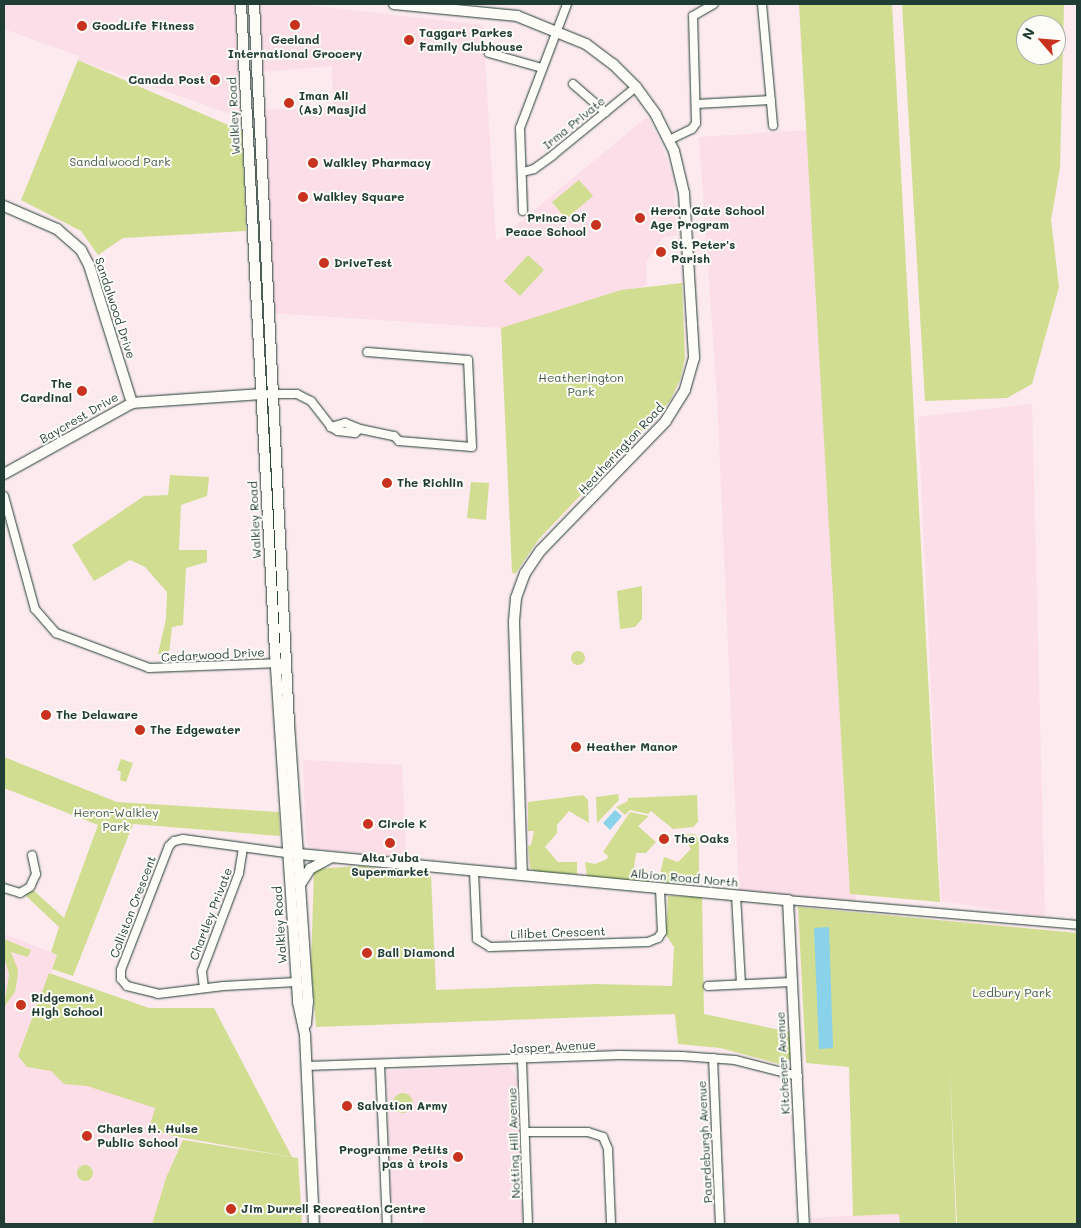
<!DOCTYPE html>
<html>
<head>
<meta charset="utf-8">
<style>
  body { margin:0 }
  #map { position:relative; width:1081px; height:1228px; overflow:hidden; background:#fceaee; font-family:Mali,sans-serif }
  div>[style] { position:absolute }
  .built>* { inset:0; background:#fbdee7 }
  .green>* { inset:0; background:#d1de91 }
  .round { border-radius:50% }
  .water>* { inset:0; background:#89d2ea }
  .roads { filter:drop-shadow(0 0 1px #1f3d34) drop-shadow(0 0 1px #1f3d34) }
  .street>* { height:8px; margin:-4px; padding:0 4px; transform-origin:4px; border-radius:4px; background:#fdfcf7 }
  .secondary>* { height:10px; margin:-5px; padding:0 5px; transform-origin:5px; border-radius:5px; background:#fdfcf7 }
  .dots>* { width:14px; height:14px; translate:-50% -50%; box-sizing:border-box; border:2px solid #fdfcf7; border-radius:50% }
  span { translate:-50% -50%; white-space:nowrap; text-align:center; line-height:1.15; -webkit-text-stroke:4px #fdfcf7; paint-order:stroke }
  .poi-label { font-size:12px; color:#1f3d34; font-weight:700 }
  .left { translate:0 -50%; text-align:left }
  .right { translate:-100% -50%; text-align:right }
  .street-label { font-size:12px; color:#1f3d34 }
  .park-label { font-size:12px; color:#435d47 }
  .frame { position:absolute; inset:0; border:5px solid #1f3d34; pointer-events:none }
  .north { position:absolute; left:1016px; top:15px; width:50px; height:50px; box-sizing:border-box; background:#fdfcf7; border:1px solid #a4b0a9; border-radius:50%; rotate:297deg; font-size:14px; font-weight:700; line-height:20px; text-align:center; color:#1f3d34 }
  .north::after { content:''; display:block; margin:auto; width:18px; height:22px; background:#c8321e; clip-path:polygon(50% 0,100% 100%,50% 72%,0 100%) }
</style>
</head>
<body>
<div id="map">
  <div class="built">
    <div style="clip-path:polygon(4px 4px,235px 4px,239px 86px,236px 116px,78px 60px,79px 56px,4px 29px)"></div>
    <div style="clip-path:polygon(260px 4px,298px 4px,483px 25px,496px 242px,647px 117px,661px 143px,673px 178px,677px 236px,664px 237px,646px 262px,647px 285px,501px 328px,272px 313px,264px 110px,333px 107px,332px 66px,262px 72px)"></div>
    <div style="clip-path:polygon(812px 130px,856px 903px,739px 892px,717px 396px,699px 137px)"></div>
    <div style="clip-path:polygon(1032px 404px,1045px 917px,941px 901px,918px 417px)"></div>
    <div style="clip-path:polygon(303px 760px,402px 765px,406px 857px,312px 849px,306px 842px)"></div>
    <div style="clip-path:polygon(4px 934px,58px 955px,20px 1056px,164px 1110px,158px 1132px,183px 1140px,166px 1178px,152px 1224px,4px 1224px)"></div>
    <div style="clip-path:polygon(509px 1066px,518px 1079px,523px 1224px,423px 1224px,423px 1213px,391px 1214px,387px 1071px)"></div>
    <div style="clip-path:polygon(900px 1214px,900px 1224px,810px 1224px,810px 1218px)"></div>
  </div>
  <div class="green">
    <div style="clip-path:polygon(799px 4px,892px 4px,940px 902px,850px 894px)"></div>
    <div style="clip-path:polygon(evenodd,902px 4px,1064px 4px,1060px 168px,1051px 220px,1059px 287px,1032px 384px,1007px 398px,925px 401px,902px 4px,1026px 25px,1056px 25px,1056px 55px,1026px 55px,1026px 25px)"></div>
    <div style="clip-path:polygon(78px 60px,242px 131px,246px 231px,123px 238px,98px 255px,81px 231px,21px 200px)"></div>
    <div style="clip-path:polygon(579px 180px,593px 196px,566px 219px,552px 202px)"></div>
    <div style="clip-path:polygon(528px 255px,544px 270px,520px 296px,504px 281px)"></div>
    <div style="clip-path:polygon(682px 283px,685px 358px,680px 380px,670px 401px,538px 540px,515px 574px,512px 572px,501px 328px,621px 290px)"></div>
    <div style="clip-path:polygon(170px 475px,209px 477px,207px 496px,181px 505px,179px 550px,207px 550px,207px 562px,186px 568px,183px 625px,172px 627px,169px 655px,158px 654px,166px 619px,167px 592px,145px 567px,130px 560px,94px 581px,72px 545px,144px 496px,168px 495px)"></div>
    <div style="clip-path:polygon(471px 482px,489px 483px,486px 520px,467px 518px)"></div>
    <div style="clip-path:polygon(642px 586px,642px 619px,635px 627px,620px 629px,617px 591px)"></div>
    <div class="round" style="left:571px;top:651px;width:14px;height:14px"></div>
    <div style="clip-path:polygon(4px 757px,117px 802px,279px 812px,280px 836px,133px 824px,73px 976px,52px 969px,57px 955px,51px 952px,59px 927px,26px 896px,32px 889px,64px 918px,98px 825px,4px 788px)"></div>
    <div style="clip-path:polygon(121px 759px,133px 763px,126px 782px,120px 780px,121px 772px,117px 770px)"></div>
    <div style="clip-path:polygon(618px 794px,619px 800px,597px 823px,596px 797px)"></div>
    <div style="clip-path:polygon(583px 795px,588px 800px,589px 823px,569px 811px,557px 825px,557px 833px,545px 847px,558px 862px,577px 862px,577px 874px,537px 872px,530px 868px,528px 846px,531px 845px,534px 831px,528px 831px,528px 802px)"></div>
    <div style="clip-path:polygon(697px 795px,698px 822px,693px 827px,673px 829px,651px 811px,648px 814px,630px 810px,625px 815px,616px 807px,628px 801px,628px 798px)"></div>
    <div style="clip-path:polygon(630px 812px,649px 816px,638px 826px,656px 842px,646px 853px,636px 853px,634px 868px,649px 871px,652px 879px,648px 882px,587px 876px,585px 862px,595px 864px,607px 859px,608px 856px,603px 852px)"></div>
    <div style="clip-path:polygon(694px 834px,699px 839px,699px 884px,661px 883px,660px 874px,664px 857px,678px 862px,691px 849px,682px 835px)"></div>
    <div style="clip-path:polygon(359px 866px,431px 875px,436px 990px,596px 984px,672px 986px,674px 947px,666px 935px,668px 896px,702px 897px,704px 1014px,790px 1032px,790px 1061px,783px 1065px,720px 1048px,678px 1044px,675px 1014px,316px 1027px,311px 966px,314px 869px)"></div>
    <div style="clip-path:polygon(798px 907px,1077px 933px,1077px 1224px,957px 1224px,949px 1052px,956px 1224px,900px 1224px,899px 1214px,853px 1216px,849px 1067px,806px 1063px)"></div>
    <div style="clip-path:polygon(4px 939px,31px 950px,28px 957px,11px 952px,18px 970px,17px 981px,15px 992px,4px 1007px,9px 974px,4px 957px)"></div>
    <div style="clip-path:polygon(49px 973px,149px 1008px,214px 1008px,292px 1157px,173px 1136px,149px 1128px,155px 1108px,87px 1086px,64px 1084px,51px 1071px,27px 1067px,18px 1056px)"></div>
    <div class="round" style="left:393px;top:1093px;width:20px;height:20px"></div>
    <div style="clip-path:polygon(183px 1140px,298px 1158px,302px 1224px,152px 1224px,166px 1178px)"></div>
    <div class="round" style="left:77px;top:1165px;width:16px;height:16px"></div>
  </div>
  <div class="water">
    <div style="clip-path:polygon(615px 810px,622px 816px,610px 830px,603px 823px)"></div>
    <div style="clip-path:polygon(829px 927px,833px 1048px,819px 1049px,814px 928px)"></div>
  </div>
  <div class="roads">
    <div class="street">
      <div style="left:762px;top:4px;width:122px;rotate:84.8deg"></div>
      <div style="left:489px;top:53px;width:55px;rotate:15.8deg"></div>
      <div style="left:573px;top:84px;width:43px;rotate:41.2deg"></div>
      <div style="left:696px;top:104px;width:75px;rotate:-3.1deg"></div>
      <div style="left:669px;top:140px;width:25px;rotate:-26deg"></div>
      <div style="left:692px;top:129px;width:7px;rotate:-56deg"></div>
      <div style="left:696px;top:123px;width:107px;rotate:-91.6deg"></div>
      <div style="left:693px;top:16px;width:24px;rotate:-30deg"></div>
      <div style="left:523px;top:172px;width:11px;rotate:-15deg"></div>
      <div style="left:534px;top:169px;width:24px;rotate:-36deg"></div>
      <div style="left:553px;top:155px;width:107px;rotate:-39.3deg"></div>
      <div style="left:523px;top:211px;width:83px;rotate:-92.1deg"></div>
      <div style="left:520px;top:128px;width:133px;rotate:-69.2deg"></div>
      <div style="left:268px;top:394px;width:29px"></div>
      <div style="left:297px;top:394px;width:16px;rotate:27deg"></div>
      <div style="left:311px;top:401px;width:33px;rotate:52deg"></div>
      <div style="left:331px;top:427px;width:8px;rotate:30deg"></div>
      <div style="left:338px;top:431px;width:17px;rotate:7deg"></div>
      <div style="left:355px;top:433px;width:6px;rotate:-39deg"></div>
      <div style="left:360px;top:429px;width:16px;rotate:-158deg"></div>
      <div style="left:345px;top:423px;width:15px;rotate:164deg"></div>
      <div style="left:360px;top:429px;width:35px;rotate:12deg"></div>
      <div style="left:394px;top:436px;width:7px;rotate:45deg"></div>
      <div style="left:399px;top:441px;width:73px;rotate:4.7deg"></div>
      <div style="left:472px;top:447px;width:87px;rotate:-92.6deg"></div>
      <div style="left:468px;top:360px;width:101px;rotate:-175.5deg"></div>
      <div style="left:4px;top:496px;width:117px;rotate:74.7deg"></div>
      <div style="left:35px;top:609px;width:32px;rotate:49deg"></div>
      <div style="left:56px;top:633px;width:99px;rotate:20.6deg"></div>
      <div style="left:149px;top:668px;width:132px;rotate:-2.2deg"></div>
      <div style="left:293px;top:854px;width:111px;rotate:-172.2deg"></div>
      <div style="left:183px;top:839px;width:9px;rotate:167deg"></div>
      <div style="left:174px;top:841px;width:7px;rotate:135deg"></div>
      <div style="left:169px;top:846px;width:133px;rotate:111.2deg"></div>
      <div style="left:121px;top:970px;width:9px;rotate:90deg"></div>
      <div style="left:121px;top:979px;width:9px;rotate:49deg"></div>
      <div style="left:127px;top:986px;width:32px;rotate:14deg"></div>
      <div style="left:158px;top:994px;width:66px;rotate:-6.9deg"></div>
      <div style="left:224px;top:986px;width:72px;rotate:-3.2deg"></div>
      <div style="left:474px;top:872px;width:67px;rotate:87.4deg"></div>
      <div style="left:477px;top:939px;width:15px;rotate:32deg"></div>
      <div style="left:490px;top:947px;width:158px;rotate:-1.8deg"></div>
      <div style="left:648px;top:942px;width:11px;rotate:-22deg"></div>
      <div style="left:658px;top:938px;width:7px;rotate:-56deg"></div>
      <div style="left:662px;top:932px;width:43px;rotate:-92.7deg"></div>
      <div style="left:4px;top:888px;width:17px;rotate:17deg"></div>
      <div style="left:20px;top:893px;width:12px;rotate:-31deg"></div>
      <div style="left:30px;top:887px;width:14px;rotate:-65deg"></div>
      <div style="left:36px;top:874px;width:19px;rotate:-102deg"></div>
      <div style="left:736px;top:895px;width:89px;rotate:86.8deg"></div>
      <div style="left:788px;top:900px;width:290px;rotate:4.9deg"></div>
      <div style="left:708px;top:986px;width:83px;rotate:-2.8deg"></div>
      <div style="left:204px;top:988px;width:17px;rotate:-97deg"></div>
      <div style="left:202px;top:971px;width:105px;rotate:-69.3deg"></div>
      <div style="left:239px;top:873px;width:25px;rotate:-81deg"></div>
      <div style="left:713px;top:1058px;width:166px;rotate:87.6deg"></div>
      <div style="left:522px;top:1060px;width:164px;rotate:87.9deg"></div>
      <div style="left:380px;top:1065px;width:159px;rotate:87.5deg"></div>
      <div style="left:307px;top:1066px;width:313px;rotate:-2deg"></div>
      <div style="left:620px;top:1055px;width:62px;rotate:0.9deg"></div>
      <div style="left:682px;top:1056px;width:53px;rotate:4.3deg"></div>
      <div style="left:735px;top:1060px;width:65px;rotate:14.3deg"></div>
      <div style="left:525px;top:1132px;width:63px"></div>
      <div style="left:588px;top:1132px;width:16px;rotate:18deg"></div>
      <div style="left:603px;top:1137px;width:13px;rotate:67deg"></div>
      <div style="left:608px;top:1149px;width:75px;rotate:87.7deg"></div>
    </div>
    <div class="secondary">
      <div style="left:241px;top:4px;width:650px;rotate:87deg"></div>
      <div style="left:275px;top:653px;width:350px;rotate:86.2deg"></div>
      <div style="left:298px;top:1002px;width:34px;rotate:78deg"></div>
      <div style="left:305px;top:1035px;width:189px;rotate:87.3deg"></div>
      <div style="left:254px;top:4px;width:721px;rotate:87.22deg"></div>
      <div style="left:289px;top:724px;width:278px;rotate:86.1deg"></div>
      <div style="left:308px;top:1001px;width:23px;rotate:95deg"></div>
      <div style="left:394px;top:4px;width:124px;rotate:5.6deg"></div>
      <div style="left:517px;top:16px;width:74px;rotate:22.1deg"></div>
      <div style="left:586px;top:44px;width:34px;rotate:37deg"></div>
      <div style="left:613px;top:64px;width:33px;rotate:45deg"></div>
      <div style="left:636px;top:87px;width:34px;rotate:54deg"></div>
      <div style="left:656px;top:115px;width:40px;rotate:63.4deg"></div>
      <div style="left:674px;top:151px;width:43px;rotate:76.6deg"></div>
      <div style="left:684px;top:193px;width:165px;rotate:86.5deg"></div>
      <div style="left:694px;top:358px;width:33px;rotate:106deg"></div>
      <div style="left:685px;top:390px;width:36px;rotate:122deg"></div>
      <div style="left:666px;top:421px;width:181px;rotate:134.1deg"></div>
      <div style="left:540px;top:551px;width:27px;rotate:124deg"></div>
      <div style="left:525px;top:573px;width:27px;rotate:110deg"></div>
      <div style="left:516px;top:598px;width:25px;rotate:95deg"></div>
      <div style="left:514px;top:623px;width:252px;rotate:88.2deg"></div>
      <div style="left:4px;top:206px;width:58px;rotate:23.5deg"></div>
      <div style="left:57px;top:229px;width:32px;rotate:41deg"></div>
      <div style="left:81px;top:250px;width:17px;rotate:62deg"></div>
      <div style="left:89px;top:265px;width:145px;rotate:72.7deg"></div>
      <div style="left:4px;top:474px;width:146px;rotate:-29deg"></div>
      <div style="left:132px;top:403px;width:129px;rotate:-4deg"></div>
      <div style="left:299px;top:854px;width:491px;rotate:5.4deg"></div>
      <div style="left:788px;top:900px;width:324px;rotate:87.2deg"></div>
      <div style="left:301px;top:883px;width:17px;rotate:-57deg"></div>
      <div style="left:310px;top:869px;width:23px;rotate:-29deg"></div>
    </div>
  </div>
  <div class="dots">
    <div style="left:295px;top:25px;background:#c8321e"></div>
    <div style="left:82px;top:26px;background:#c8321e"></div>
    <div style="left:409px;top:40px;background:#c8321e"></div>
    <div style="left:215px;top:80px;background:#c8321e"></div>
    <div style="left:289px;top:103px;background:#c8321e"></div>
    <div style="left:313px;top:163px;background:#c8321e"></div>
    <div style="left:303px;top:197px;background:#c8321e"></div>
    <div style="left:640px;top:218px;background:#c8321e"></div>
    <div style="left:596px;top:225px;background:#c8321e"></div>
    <div style="left:661px;top:252px;background:#c8321e"></div>
    <div style="left:324px;top:263px;background:#c8321e"></div>
    <div style="left:82px;top:391px;background:#c8321e"></div>
    <div style="left:387px;top:483px;background:#c8321e"></div>
    <div style="left:46px;top:715px;background:#c8321e"></div>
    <div style="left:140px;top:730px;background:#c8321e"></div>
    <div style="left:576px;top:747px;background:#c8321e"></div>
    <div style="left:368px;top:824px;background:#c8321e"></div>
    <div style="left:664px;top:839px;background:#c8321e"></div>
    <div style="left:390px;top:843px;background:#c8321e"></div>
    <div style="left:367px;top:953px;background:#c8321e"></div>
    <div style="left:21px;top:1005px;background:#c8321e"></div>
    <div style="left:347px;top:1106px;background:#c8321e"></div>
    <div style="left:87px;top:1136px;background:#c8321e"></div>
    <div style="left:458px;top:1157px;background:#c8321e"></div>
    <div style="left:231px;top:1209px;background:#c8321e"></div>
  </div>
  <div class="poi-label">
    <span class="left" style="left:92px;top:26px">GoodLife Fitness</span>
    <span class="left" style="left:419px;top:40px">Taggart Parkes<br>Family Clubhouse</span>
    <span style="left:295px;top:47px">Geeland<br>International Grocery</span>
    <span class="right" style="left:205px;top:80px">Canada Post</span>
    <span class="left" style="left:299px;top:103px">Iman Ali<br>(As) Masjid</span>
    <span class="left" style="left:323px;top:163px">Walkley Pharmacy</span>
    <span class="left" style="left:313px;top:197px">Walkley Square</span>
    <span class="left" style="left:650px;top:218px">Heron Gate School<br>Age Program</span>
    <span class="right" style="left:586px;top:225px">Prince Of<br>Peace School</span>
    <span class="left" style="left:671px;top:252px">St. Peter's<br>Parish</span>
    <span class="left" style="left:334px;top:263px">DriveTest</span>
    <span class="right" style="left:72px;top:391px">The<br>Cardinal</span>
    <span class="left" style="left:397px;top:483px">The Richlin</span>
    <span class="left" style="left:56px;top:715px">The Delaware</span>
    <span class="left" style="left:150px;top:730px">The Edgewater</span>
    <span class="left" style="left:586px;top:747px">Heather Manor</span>
    <span class="left" style="left:378px;top:824px">Circle K</span>
    <span class="left" style="left:674px;top:839px">The Oaks</span>
    <span style="left:390px;top:865px">Alta Juba<br>Supermarket</span>
    <span class="left" style="left:377px;top:953px">Ball Diamond</span>
    <span class="left" style="left:31px;top:1005px">Ridgemont<br>High School</span>
    <span class="left" style="left:357px;top:1106px">Salvation Army</span>
    <span class="left" style="left:97px;top:1136px">Charles H. Hulse<br>Public School</span>
    <span class="right" style="left:448px;top:1157px">Programme Petits<br>pas à trois</span>
    <span class="left" style="left:241px;top:1209px">Jim Durrell Recreation Centre</span>
  </div>
  <div class="street-label">
    <span style="left:234px;top:116px;rotate:-93deg">Walkley Road</span>
    <span style="left:574px;top:123px;rotate:-39deg">Irma Private</span>
    <span style="left:115px;top:308px;rotate:72deg">Sandalwood Drive</span>
    <span style="left:79px;top:418px;rotate:-30deg">Baycrest Drive</span>
    <span style="left:621px;top:449px;rotate:-47deg">Heatherington Road</span>
    <span style="left:255px;top:520px;rotate:-93deg">Walkley Road</span>
    <span style="left:213px;top:655px;rotate:-3deg">Cedarwood Drive</span>
    <span style="left:684px;top:878px;rotate:5deg">Albion Road North</span>
    <span style="left:133px;top:907px;rotate:-69deg">Colliston Crescent</span>
    <span style="left:211px;top:914px;rotate:-69deg">Chartley Private</span>
    <span style="left:280px;top:925px;rotate:-94deg">Walkley Road</span>
    <span style="left:558px;top:933px;rotate:-2deg">Lilibet Crescent</span>
    <span style="left:553px;top:1047px;rotate:-3deg">Jasper Avenue</span>
    <span style="left:783px;top:1063px;rotate:-93deg">Kitchener Avenue</span>
    <span style="left:705px;top:1142px;rotate:-93deg">Paardeburgh Avenue</span>
    <span style="left:514px;top:1143px;rotate:-92deg">Notting Hill Avenue</span>
  </div>
  <div class="park-label">
    <span style="left:120px;top:162px">Sandalwood Park</span>
    <span style="left:581px;top:385px">Heatherington<br>Park</span>
    <span style="left:116px;top:820px">Heron-Walkley<br>Park</span>
    <span style="left:1012px;top:993px">Ledbury Park</span>
  </div>
  <div class="frame"></div>
  <div class="north">N</div>
</div>
</body>
</html>
